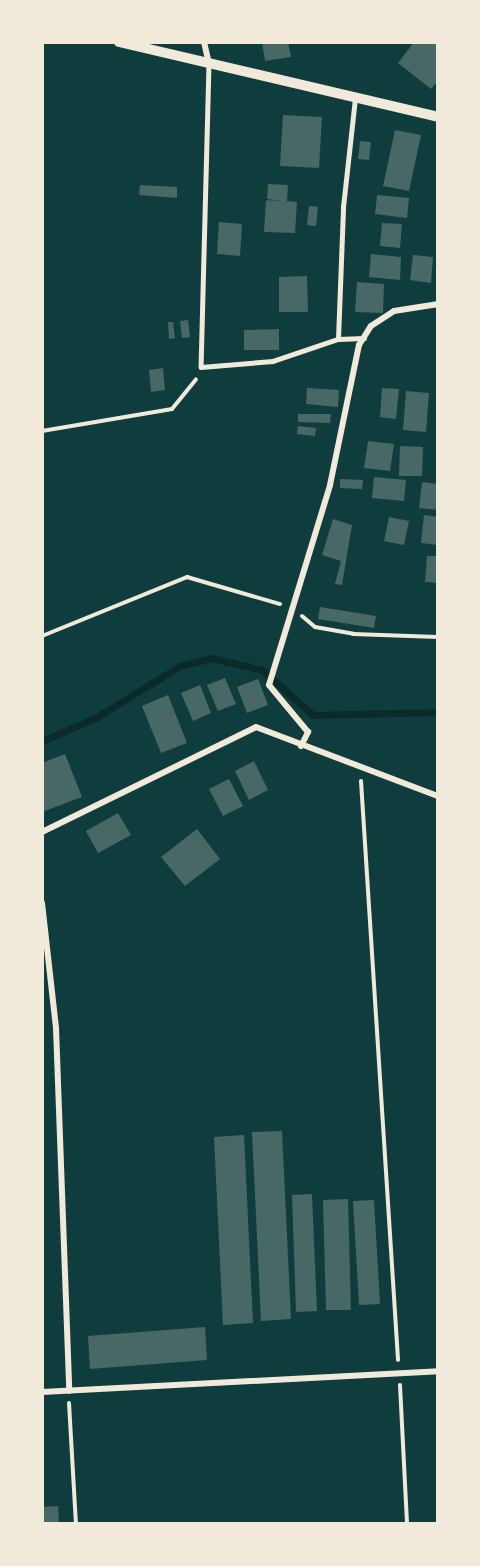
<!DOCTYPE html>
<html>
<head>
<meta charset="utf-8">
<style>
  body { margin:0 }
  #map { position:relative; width:480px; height:1566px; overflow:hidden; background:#0f3d3e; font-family:"PT Sans Narrow",sans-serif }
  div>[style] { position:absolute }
  .stream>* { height:7px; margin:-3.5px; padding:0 3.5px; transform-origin:3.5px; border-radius:3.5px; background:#0a2a2b }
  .building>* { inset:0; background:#486865 }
  .path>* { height:4px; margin:-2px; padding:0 2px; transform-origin:2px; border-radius:2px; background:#f1e9da }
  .service>* { height:4.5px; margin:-2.25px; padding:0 2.25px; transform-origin:2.25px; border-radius:2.25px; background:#f1e9da }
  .minor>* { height:6px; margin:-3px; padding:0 3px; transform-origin:3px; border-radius:3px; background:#f1e9da }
  .tertiary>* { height:10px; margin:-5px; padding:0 5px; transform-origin:5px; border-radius:5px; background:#f1e9da }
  span { translate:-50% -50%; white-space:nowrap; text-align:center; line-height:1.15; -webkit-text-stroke:6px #f1e9da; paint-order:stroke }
  .frame { position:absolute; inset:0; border:44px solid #f1e9da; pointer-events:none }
</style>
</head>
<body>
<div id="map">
  <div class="stream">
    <div style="left:42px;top:741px;width:58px;rotate:-23.5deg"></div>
    <div style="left:95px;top:718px;width:100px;rotate:-31.5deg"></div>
    <div style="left:180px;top:666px;width:32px;rotate:-14deg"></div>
    <div style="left:211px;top:658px;width:52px;rotate:13.2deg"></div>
    <div style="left:262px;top:670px;width:68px;rotate:41.4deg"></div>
    <div style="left:313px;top:715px;width:125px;rotate:-1.4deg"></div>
  </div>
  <div class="building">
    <div style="clip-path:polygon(262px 42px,288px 42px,291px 57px,265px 61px)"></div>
    <div style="clip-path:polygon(414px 42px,438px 42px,438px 81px,431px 89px,398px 63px)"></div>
    <div style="clip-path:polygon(283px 115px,322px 117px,319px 168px,280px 166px)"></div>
    <div style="clip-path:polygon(395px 130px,421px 135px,409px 191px,383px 186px)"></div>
    <div style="clip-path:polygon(360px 141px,371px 142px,369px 160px,358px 159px)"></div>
    <div style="clip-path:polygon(268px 184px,288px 185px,287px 201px,297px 202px,295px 233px,264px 232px,266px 200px,281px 201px,267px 199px)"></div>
    <div style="clip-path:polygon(140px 185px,177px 187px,177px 198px,139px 195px)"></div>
    <div style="clip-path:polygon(377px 195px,409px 198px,407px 218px,375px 214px)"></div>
    <div style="clip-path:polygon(309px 206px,318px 207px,316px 226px,307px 225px)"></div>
    <div style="clip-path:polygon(219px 222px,242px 224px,240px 256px,217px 254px)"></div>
    <div style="clip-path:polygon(382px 223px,402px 224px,400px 248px,380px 246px)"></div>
    <div style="clip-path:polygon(371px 254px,401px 257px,400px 280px,369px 277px)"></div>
    <div style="clip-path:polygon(413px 255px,433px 257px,431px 283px,410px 280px)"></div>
    <div style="clip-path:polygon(307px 276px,308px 312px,279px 312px,279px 277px)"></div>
    <div style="clip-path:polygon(357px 282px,384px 284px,383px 313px,355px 312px)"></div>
    <div style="clip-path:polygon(188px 320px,190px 337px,182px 338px,180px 321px)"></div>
    <div style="clip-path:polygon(168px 322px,173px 322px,175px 338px,169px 339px)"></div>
    <div style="clip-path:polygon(279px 329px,279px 350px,244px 350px,244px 330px)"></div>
    <div style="clip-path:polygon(163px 368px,165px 390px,151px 392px,149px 370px)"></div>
    <div style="clip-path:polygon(307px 388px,339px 390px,338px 407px,306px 404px)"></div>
    <div style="clip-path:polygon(382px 388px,399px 389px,396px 419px,380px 417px)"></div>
    <div style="clip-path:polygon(406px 391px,429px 393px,426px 432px,403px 430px)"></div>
    <div style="clip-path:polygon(298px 414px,331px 414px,330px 423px,298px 422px)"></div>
    <div style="clip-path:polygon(298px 426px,316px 428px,315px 436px,297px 434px)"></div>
    <div style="clip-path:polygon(368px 441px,394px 444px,390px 471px,364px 468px)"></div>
    <div style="clip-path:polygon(400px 446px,423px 447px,422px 476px,399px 476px)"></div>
    <div style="clip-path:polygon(374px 477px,406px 480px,404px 501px,372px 498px)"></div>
    <div style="clip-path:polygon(340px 479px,363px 480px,362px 489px,340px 488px)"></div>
    <div style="clip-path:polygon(422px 482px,438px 484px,438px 510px,419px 508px)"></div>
    <div style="clip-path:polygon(424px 515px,438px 517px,438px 545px,421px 543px)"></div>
    <div style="clip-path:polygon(389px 517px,409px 521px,404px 545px,384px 541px)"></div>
    <div style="clip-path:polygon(333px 519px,352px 525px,342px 585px,335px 584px,341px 561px,322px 555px)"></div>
    <div style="clip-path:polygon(427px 556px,438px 556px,438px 583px,425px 582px)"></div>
    <div style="clip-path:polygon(320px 607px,376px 616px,374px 628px,318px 619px)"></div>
    <div style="clip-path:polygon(225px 678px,236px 704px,218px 711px,207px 685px)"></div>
    <div style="clip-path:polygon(258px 679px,268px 705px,247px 713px,237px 687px)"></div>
    <div style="clip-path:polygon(200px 685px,211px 713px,193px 721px,181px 693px)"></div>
    <div style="clip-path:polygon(168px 695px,187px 743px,161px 753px,142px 706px)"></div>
    <div style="clip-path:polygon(65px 754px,82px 797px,42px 812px,42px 763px)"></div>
    <div style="clip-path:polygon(254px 761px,268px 790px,249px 800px,235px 771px)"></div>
    <div style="clip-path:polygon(229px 779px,243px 806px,223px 816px,209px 789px)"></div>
    <div style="clip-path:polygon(118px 813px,131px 835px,98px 853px,86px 831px)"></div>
    <div style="clip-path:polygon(197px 829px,220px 859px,185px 886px,161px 857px)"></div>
    <div style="clip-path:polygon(282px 1131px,291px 1319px,261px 1321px,252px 1132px)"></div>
    <div style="clip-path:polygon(244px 1135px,253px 1323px,223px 1325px,214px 1137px)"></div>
    <div style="clip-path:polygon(312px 1194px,317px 1311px,296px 1312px,292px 1195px)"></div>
    <div style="clip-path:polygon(348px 1199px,351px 1310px,326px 1310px,323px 1200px)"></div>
    <div style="clip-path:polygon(374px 1200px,380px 1304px,359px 1305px,353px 1201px)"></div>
    <div style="clip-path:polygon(205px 1327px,207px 1360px,90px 1369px,88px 1336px)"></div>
    <div style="clip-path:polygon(58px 1506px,59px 1524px,42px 1524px,42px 1507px)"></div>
  </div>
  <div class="path">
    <div style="left:42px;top:431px;width:132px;rotate:-9.6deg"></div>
    <div style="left:172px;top:409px;width:38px;rotate:-51deg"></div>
    <div style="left:302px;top:616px;width:17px;rotate:40deg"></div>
    <div style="left:315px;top:627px;width:39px;rotate:10deg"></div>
    <div style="left:353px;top:634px;width:85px;rotate:2deg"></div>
    <div style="left:42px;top:636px;width:157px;rotate:-22.1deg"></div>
    <div style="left:187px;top:577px;width:97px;rotate:16.2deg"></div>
    <div style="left:361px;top:781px;width:580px;rotate:86.34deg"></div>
    <div style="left:400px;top:1385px;width:139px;rotate:87.1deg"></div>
    <div style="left:69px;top:1403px;width:121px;rotate:86.7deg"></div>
  </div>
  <div class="service">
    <div style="left:209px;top:64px;width:303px;rotate:91.5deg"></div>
    <div style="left:201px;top:367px;width:72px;rotate:-4.8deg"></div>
    <div style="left:273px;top:361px;width:69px;rotate:-18.7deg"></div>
    <div style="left:338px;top:339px;width:132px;rotate:-87.8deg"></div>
    <div style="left:343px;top:207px;width:110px;rotate:-83.7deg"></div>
    <div style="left:338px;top:339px;width:26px;rotate:-2deg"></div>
  </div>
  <div class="minor">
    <div style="left:204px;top:42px;width:23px;rotate:77deg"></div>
    <div style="left:301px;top:746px;width:16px;rotate:-63deg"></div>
    <div style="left:308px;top:732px;width:61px;rotate:-129.7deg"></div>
    <div style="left:269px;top:685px;width:209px;rotate:-73deg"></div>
    <div style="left:330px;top:485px;width:143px;rotate:-78.3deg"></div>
    <div style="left:359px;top:345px;width:22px;rotate:-58deg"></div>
    <div style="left:371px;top:326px;width:27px;rotate:-33deg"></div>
    <div style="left:394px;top:311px;width:45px;rotate:-9deg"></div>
    <div style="left:42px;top:832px;width:238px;rotate:-26.1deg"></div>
    <div style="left:256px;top:727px;width:195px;rotate:20.8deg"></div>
    <div style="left:42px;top:903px;width:126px;rotate:83.6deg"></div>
    <div style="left:56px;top:1028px;width:363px;rotate:87.9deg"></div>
    <div style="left:42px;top:1392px;width:397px;rotate:-3deg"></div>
  </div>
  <div class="tertiary">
    <div style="left:119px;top:42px;width:328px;rotate:13.2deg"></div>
  </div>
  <div class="frame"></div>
</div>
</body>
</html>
